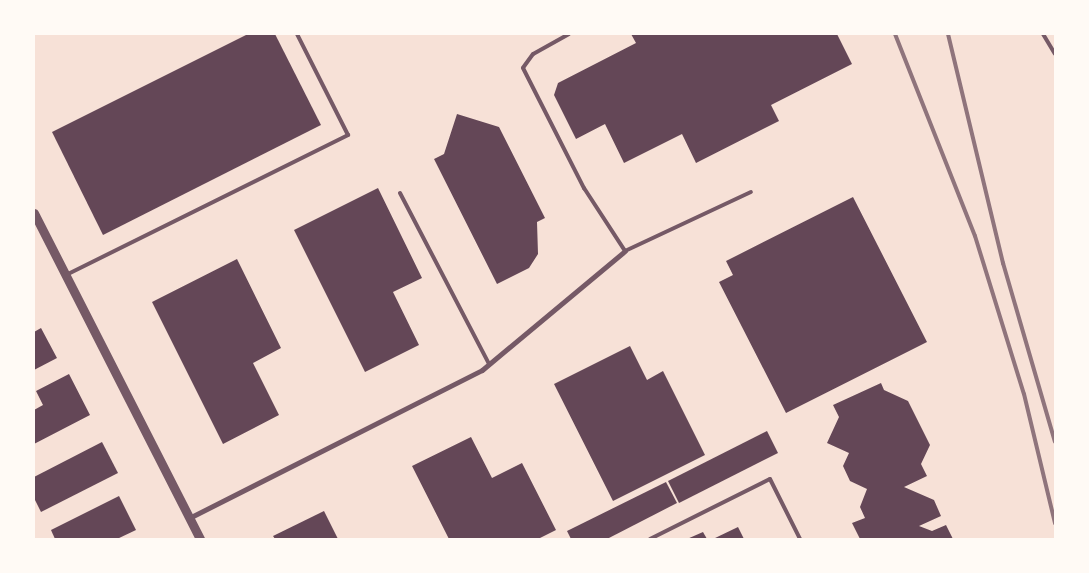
<!DOCTYPE html>
<html>
<head>
<meta charset="utf-8">
<style>
  body { margin:0 }
  #map { position:relative; width:1089px; height:573px; overflow:hidden; background:#f7e1d7; font-family:Quicksand,sans-serif }
  div>[style] { position:absolute }
  .building>* { inset:0; background:#644757 }
  .service>* { height:4px; margin:-2px; padding:0 2px; transform-origin:2px; border-radius:2px; background:#755966 }
  .minor>* { height:5px; margin:-2.5px; padding:0 2.5px; transform-origin:2.5px; border-radius:2.5px; background:#755966 }
  .tertiary>* { height:9px; margin:-4.5px; padding:0 4.5px; transform-origin:4.5px; border-radius:4.5px; background:#755966 }
  .rail>* { height:4px; margin:-2px; padding:0 2px; transform-origin:2px; border-radius:2px; background:#8f747c }
  span { translate:-50% -50%; white-space:nowrap; text-align:center; line-height:1.15; -webkit-text-stroke:5px #fffaf5; paint-order:stroke }
  .frame { position:absolute; inset:0; border:35px solid #fffaf5; pointer-events:none }
</style>
</head>
<body>
<div id="map">
  <div class="building">
    <div style="clip-path:polygon(248px 34px,275px 34px,321px 125px,103px 235px,52px 132px)"></div>
    <div style="clip-path:polygon(631px 34px,837px 34px,852px 64px,771px 105px,779px 121px,696px 163px,682px 134px,624px 163px,605px 124px,576px 139px,554px 95px,558px 83px,636px 43px)"></div>
    <div style="clip-path:polygon(457px 114px,499px 127px,545px 218px,537px 222px,538px 254px,529px 268px,497px 284px,434px 159px,444px 154px)"></div>
    <div style="clip-path:polygon(378px 188px,422px 278px,393px 292px,419px 345px,365px 372px,294px 230px)"></div>
    <div style="clip-path:polygon(853px 197px,927px 342px,786px 413px,719px 282px,733px 275px,726px 261px)"></div>
    <div style="clip-path:polygon(237px 259px,281px 348px,253px 363px,279px 415px,223px 444px,152px 302px)"></div>
    <div style="clip-path:polygon(41px 328px,57px 358px,34px 370px,34px 332px)"></div>
    <div style="clip-path:polygon(630px 346px,647px 380px,663px 371px,705px 455px,613px 501px,554px 384px)"></div>
    <div style="clip-path:polygon(69px 374px,90px 415px,34px 444px,34px 410px,43px 405px,36px 391px)"></div>
    <div style="clip-path:polygon(881px 383px,884px 390px,908px 401px,930px 445px,921px 464px,927px 476px,904px 487px,934px 500px,941px 516px,919px 526px,932px 531px,946px 525px,953px 539px,860px 539px,852px 523px,865px 518px,860px 507px,867px 489px,850px 481px,843px 466px,849px 453px,827px 443px,839px 417px,833px 405px)"></div>
    <div style="clip-path:polygon(767px 431px,778px 453px,679px 503px,668px 481px)"></div>
    <div style="clip-path:polygon(471px 437px,492px 478px,522px 463px,556px 530px,538px 539px,449px 539px,412px 466px)"></div>
    <div style="clip-path:polygon(102px 442px,118px 473px,41px 512px,34px 498px,34px 477px)"></div>
    <div style="clip-path:polygon(666px 482px,677px 503px,607px 539px,571px 539px,567px 531px)"></div>
    <div style="clip-path:polygon(119px 496px,136px 530px,117px 539px,55px 539px,51px 530px)"></div>
    <div style="clip-path:polygon(324px 511px,338px 539px,275px 539px,273px 536px)"></div>
    <div style="clip-path:polygon(738px 527px,744px 539px,713px 539px)"></div>
    <div style="clip-path:polygon(703px 532px,707px 539px,687px 539px)"></div>
  </div>
  <div class="service">
    <div style="left:569px;top:34px;width:41px;rotate:150.9deg"></div>
    <div style="left:533px;top:54px;width:17px;rotate:126deg"></div>
    <div style="left:523px;top:68px;width:135px;rotate:63.1deg"></div>
    <div style="left:584px;top:188px;width:75px;rotate:56.9deg"></div>
    <div style="left:625px;top:251px;width:139px;rotate:-25.1deg"></div>
    <div style="left:1043px;top:34px;width:23px;rotate:59deg"></div>
    <div style="left:400px;top:193px;width:193px;rotate:62.5deg"></div>
    <div style="left:66px;top:275px;width:315px;rotate:-26.4deg"></div>
    <div style="left:348px;top:135px;width:113px;rotate:-116.8deg"></div>
    <div style="left:650px;top:539px;width:134px;rotate:-26.6deg"></div>
    <div style="left:770px;top:479px;width:67px;rotate:63.4deg"></div>
  </div>
  <div class="minor">
    <div style="left:189px;top:518px;width:328px;rotate:-26.8deg"></div>
    <div style="left:482px;top:370px;width:186px;rotate:-39.8deg"></div>
  </div>
  <div class="tertiary">
    <div style="left:34px;top:213px;width:366px;rotate:63deg"></div>
  </div>
  <div class="rail">
    <div style="left:895px;top:34px;width:217px;rotate:68.4deg"></div>
    <div style="left:975px;top:236px;width:165px;rotate:72.8deg"></div>
    <div style="left:1024px;top:394px;width:133px;rotate:76.5deg"></div>
    <div style="left:948px;top:34px;width:236px;rotate:76.5deg"></div>
    <div style="left:1003px;top:263px;width:186px;rotate:73.8deg"></div>
  </div>
  <div class="frame"></div>
</div>
</body>
</html>
